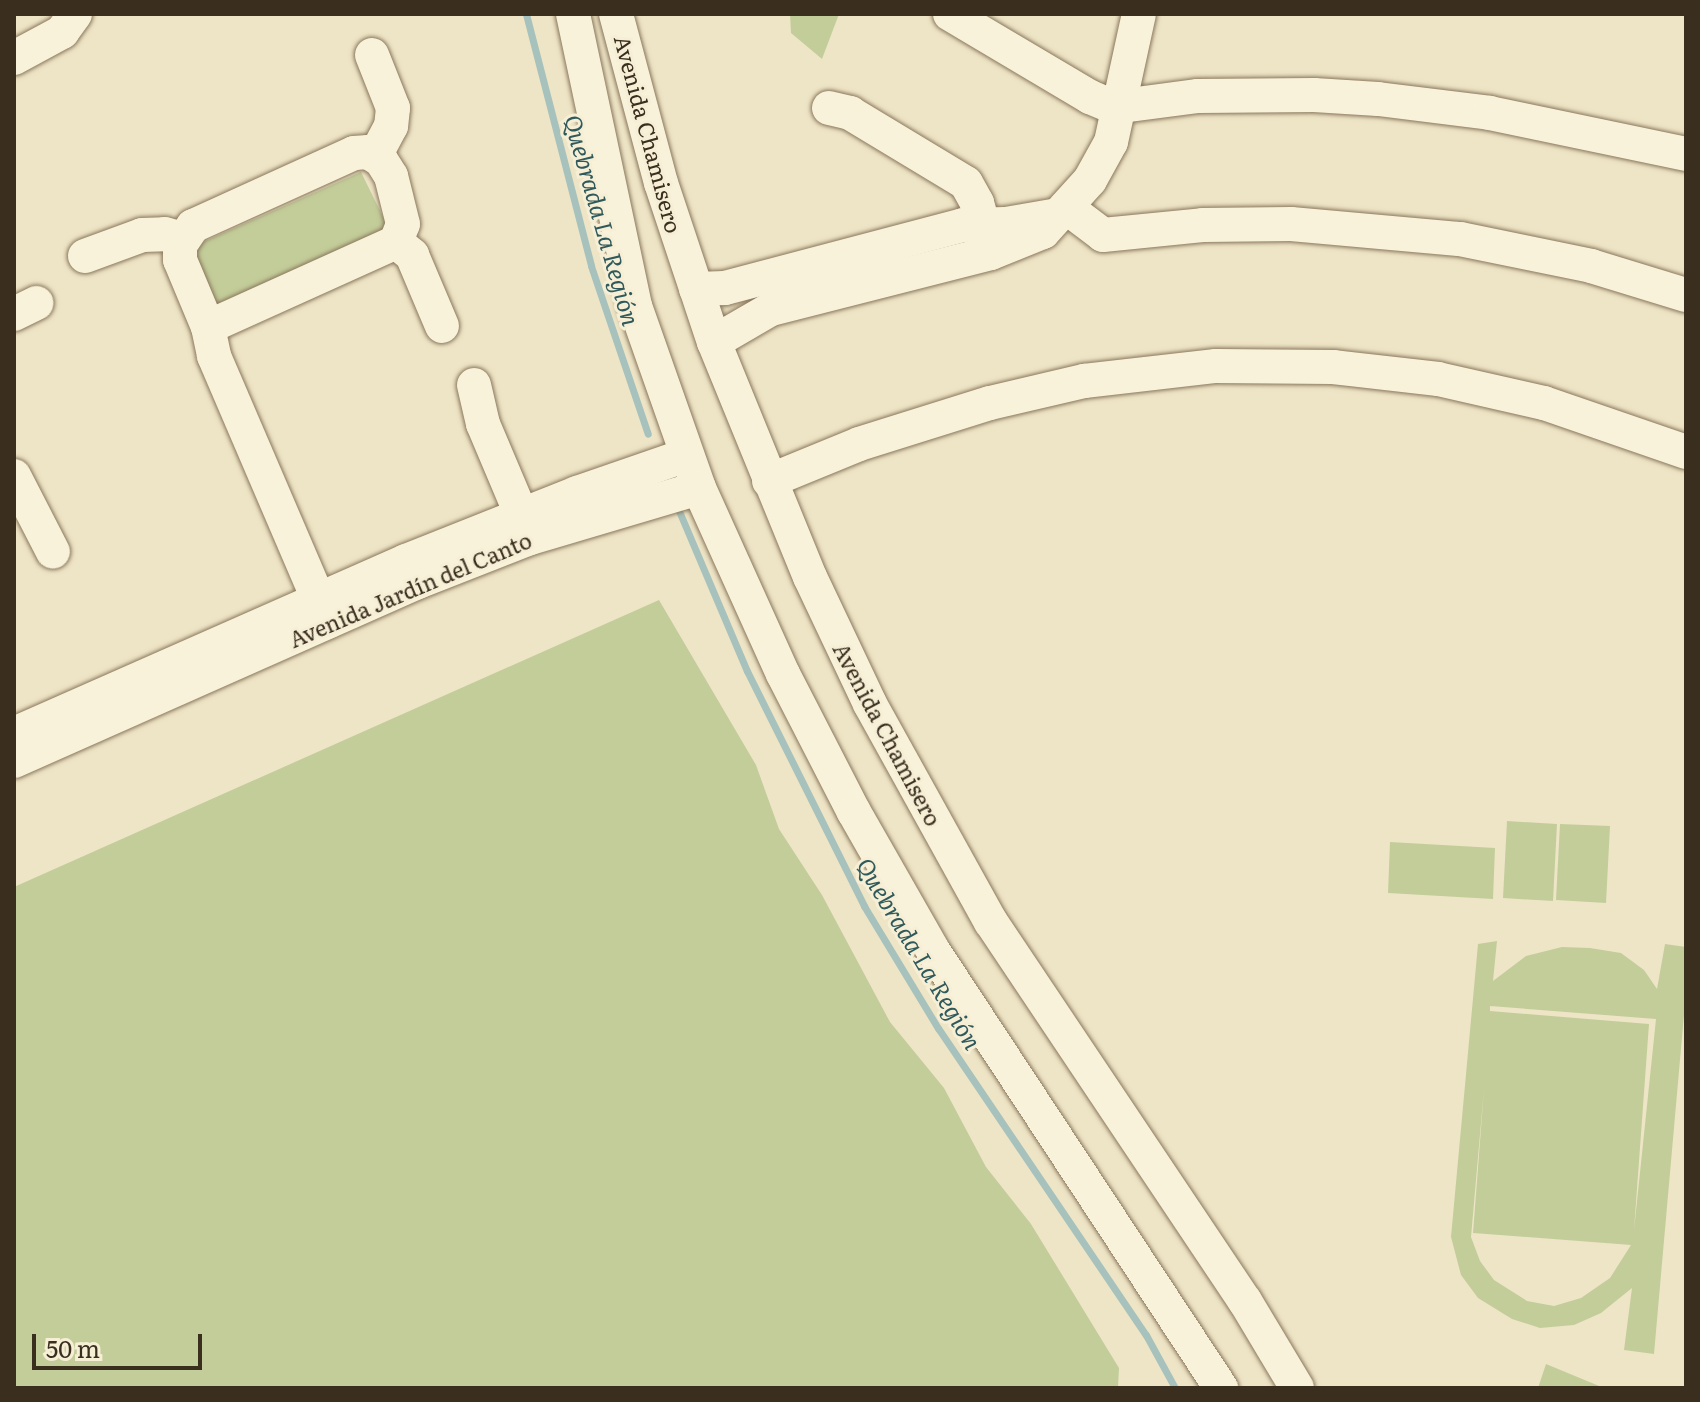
<!DOCTYPE html>
<html>
<head>
<meta charset="utf-8">
<style>
  body { margin:0 }
  #map { position:relative; width:1700px; height:1402px; overflow:hidden; background:#eee5c6; font-family:Literata,serif }
  div>[style] { position:absolute }
  .green>* { inset:0; background:#c3cd9a }
  .stream>* { height:7px; margin:-3.5px; padding:0 3.5px; transform-origin:3.5px; border-radius:3.5px; background:#a7c2bc }
  .roads { filter:drop-shadow(0 0 2px #8a775c) drop-shadow(0 0 2px #8a775c) }
  .minor>* { height:34px; margin:-17px; padding:0 17px; transform-origin:17px; border-radius:17px; background:#f9f2da }
  span { translate:-50% -50%; white-space:nowrap; text-align:center; line-height:1.15; -webkit-text-stroke:6px #f6efd6; paint-order:stroke }
  .street-label { font-size:22px; color:#3a2e1f }
  .water-label { font-size:24px; color:#2f595a; font-style:italic }
  .frame { position:absolute; inset:0; border:16px solid #3a2e1f; pointer-events:none }
  .scale { position:absolute; left:32px; top:1334px; width:170px; height:36px; box-sizing:border-box; border:4px solid #3a2e1f; border-top:0; padding-left:10px; font-size:24px; line-height:28px; white-space:nowrap; color:#3a2e1f; -webkit-text-stroke:6px #f6efd6; paint-order:stroke }
</style>
</head>
<body>
<div id="map">
  <div class="green">
    <div style="clip-path:polygon(790px 14px,839px 14px,822px 59px,791px 33px)"></div>
    <div style="clip-path:polygon(361px 172px,389px 229px,219px 310px,192px 247px)"></div>
    <div style="clip-path:polygon(659px 600px,756px 765px,779px 829px,822px 895px,890px 1022px,944px 1088px,986px 1167px,1031px 1224px,1119px 1368px,1118px 1388px,14px 1388px,14px 887px)"></div>
    <div style="clip-path:polygon(1507px 821px,1557px 824px,1553px 901px,1503px 898px)"></div>
    <div style="clip-path:polygon(1560px 824px,1610px 826px,1606px 903px,1556px 900px)"></div>
    <div style="clip-path:polygon(1390px 842px,1495px 848px,1493px 899px,1388px 893px)"></div>
    <div style="clip-path:polygon(evenodd,1497px 941px,1493px 981px,1526px 956px,1562px 947px,1590px 948px,1621px 953px,1644px 970px,1657px 989px,1665px 944px,1686px 947px,1686px 992px,1654px 1354px,1624px 1350px,1632px 1288px,1601px 1313px,1574px 1325px,1540px 1328px,1512px 1319px,1478px 1298px,1461px 1275px,1451px 1237px,1478px 944px,1497px 941px,1490px 1006px,1656px 1019px,1634px 1230px,1649px 1024px,1490px 1011px,1490px 1006px,1497px 941px,1484px 1089px,1473px 1233px,1631px 1245px,1610px 1278px,1581px 1298px,1554px 1306px,1527px 1301px,1494px 1280px,1480px 1261px,1471px 1237px,1484px 1089px)"></div>
    <div style="clip-path:polygon(1546px 1364px,1604px 1388px,1538px 1388px)"></div>
  </div>
  <div class="stream">
    <div style="left:526px;top:14px;width:260px;rotate:75.5deg"></div>
    <div style="left:591px;top:266px;width:177px;rotate:71.3deg"></div>
    <div style="left:679px;top:511px;width:174px;rotate:67deg"></div>
    <div style="left:747px;top:671px;width:263px;rotate:63.5deg"></div>
    <div style="left:864px;top:906px;width:143px;rotate:58.8deg"></div>
    <div style="left:938px;top:1028px;width:371px;rotate:55.9deg"></div>
    <div style="left:1146px;top:1335px;width:60px;rotate:61.3deg"></div>
  </div>
  <div class="roads">
    <div class="minor">
      <div style="left:573px;top:14px;width:299px;rotate:78deg"></div>
      <div style="left:635px;top:306px;width:193px;rotate:70.6deg"></div>
      <div style="left:699px;top:488px;width:204px;rotate:65.7deg"></div>
      <div style="left:783px;top:674px;width:155px;rotate:62.8deg"></div>
      <div style="left:854px;top:812px;width:158px;rotate:60.3deg"></div>
      <div style="left:932px;top:949px;width:526px;rotate:56.64deg"></div>
      <div style="left:616px;top:14px;width:175px;rotate:75.1deg"></div>
      <div style="left:661px;top:183px;width:168px;rotate:71.6deg"></div>
      <div style="left:714px;top:342px;width:254px;rotate:67.8deg"></div>
      <div style="left:810px;top:577px;width:140px;rotate:64.7deg"></div>
      <div style="left:870px;top:704px;width:249px;rotate:61deg"></div>
      <div style="left:991px;top:922px;width:456px;rotate:56.2deg"></div>
      <div style="left:1245px;top:1301px;width:101px;rotate:59.1deg"></div>
      <div style="left:950px;top:14px;width:163px;rotate:30.7deg"></div>
      <div style="left:1090px;top:97px;width:26px;rotate:23deg"></div>
      <div style="left:1114px;top:107px;width:85px;rotate:-7.5deg"></div>
      <div style="left:1198px;top:96px;width:116px;rotate:-0.5deg"></div>
      <div style="left:1314px;top:95px;width:64px;rotate:3.6deg"></div>
      <div style="left:1378px;top:99px;width:113px;rotate:7.1deg"></div>
      <div style="left:1490px;top:113px;width:200px;rotate:11.8deg"></div>
      <div style="left:372px;top:55px;width:57px;rotate:68.4deg"></div>
      <div style="left:393px;top:108px;width:18px;rotate:96deg"></div>
      <div style="left:391px;top:126px;width:34px;rotate:118deg"></div>
      <div style="left:14px;top:58px;width:55px;rotate:-28.4deg"></div>
      <div style="left:62px;top:32px;width:22px;rotate:-54deg"></div>
      <div style="left:829px;top:108px;width:22px;rotate:13deg"></div>
      <div style="left:850px;top:113px;width:135px;rotate:31.1deg"></div>
      <div style="left:966px;top:183px;width:23px;rotate:61deg"></div>
      <div style="left:977px;top:203px;width:44px;rotate:74.1deg"></div>
      <div style="left:1066px;top:207px;width:46px;rotate:37.1deg"></div>
      <div style="left:1103px;top:235px;width:100px;rotate:-5.7deg"></div>
      <div style="left:1203px;top:225px;width:88px;rotate:-0.7deg"></div>
      <div style="left:1291px;top:224px;width:170px;rotate:5.1deg"></div>
      <div style="left:1460px;top:239px;width:134px;rotate:11.6deg"></div>
      <div style="left:1591px;top:266px;width:99px;rotate:17deg"></div>
      <div style="left:396px;top:242px;width:21px;rotate:39deg"></div>
      <div style="left:412px;top:255px;width:77px;rotate:67.1deg"></div>
      <div style="left:85px;top:256px;width:61px;rotate:-20.2deg"></div>
      <div style="left:142px;top:235px;width:23px;rotate:-2deg"></div>
      <div style="left:165px;top:234px;width:18px;rotate:16deg"></div>
      <div style="left:696px;top:289px;width:29px;rotate:-2deg"></div>
      <div style="left:725px;top:288px;width:246px;rotate:-14.8deg"></div>
      <div style="left:963px;top:225px;width:43px;rotate:-1.3deg"></div>
      <div style="left:1006px;top:224px;width:47px;rotate:-9.9deg"></div>
      <div style="left:14px;top:314px;width:25px;rotate:-26deg"></div>
      <div style="left:208px;top:327px;width:206px;rotate:-24.3deg"></div>
      <div style="left:396px;top:242px;width:19px;rotate:-69deg"></div>
      <div style="left:403px;top:224px;width:49px;rotate:-104deg"></div>
      <div style="left:391px;top:176px;width:19px;rotate:-122deg"></div>
      <div style="left:381px;top:160px;width:15px;rotate:-148deg"></div>
      <div style="left:368px;top:152px;width:14px;rotate:176deg"></div>
      <div style="left:354px;top:153px;width:177px;rotate:155.6deg"></div>
      <div style="left:193px;top:226px;width:23px;rotate:124deg"></div>
      <div style="left:180px;top:245px;width:15px;rotate:90deg"></div>
      <div style="left:180px;top:260px;width:73px;rotate:67.3deg"></div>
      <div style="left:208px;top:327px;width:30px;rotate:78deg"></div>
      <div style="left:214px;top:356px;width:289px;rotate:66.8deg"></div>
      <div style="left:714px;top:342px;width:66px;rotate:-30.1deg"></div>
      <div style="left:771px;top:309px;width:227px;rotate:-14.3deg"></div>
      <div style="left:991px;top:253px;width:56px;rotate:-22deg"></div>
      <div style="left:1043px;top:232px;width:70px;rotate:-47.9deg"></div>
      <div style="left:1090px;top:180px;width:43px;rotate:-61.1deg"></div>
      <div style="left:1111px;top:142px;width:131px;rotate:-77.7deg"></div>
      <div style="left:474px;top:385px;width:40px;rotate:77deg"></div>
      <div style="left:483px;top:424px;width:118px;rotate:67.1deg"></div>
      <div style="left:14px;top:476px;width:85px;rotate:62.8deg"></div>
      <div style="left:769px;top:481px;width:97px;rotate:-22.3deg"></div>
      <div style="left:859px;top:444px;width:137px;rotate:-17.4deg"></div>
      <div style="left:990px;top:403px;width:97px;rotate:-13.2deg"></div>
      <div style="left:1084px;top:381px;width:133px;rotate:-6.5deg"></div>
      <div style="left:1216px;top:366px;width:117px;rotate:0.5deg"></div>
      <div style="left:1333px;top:367px;width:106px;rotate:6.5deg"></div>
      <div style="left:1438px;top:379px;width:109px;rotate:12.8deg"></div>
      <div style="left:1544px;top:403px;width:150px;rotate:19deg"></div>
      <div style="left:14px;top:734px;width:428px;rotate:-23.8deg"></div>
      <div style="left:406px;top:561px;width:184px;rotate:-21.7deg"></div>
      <div style="left:577px;top:493px;width:116px;rotate:-19.1deg"></div>
      <div style="left:14px;top:761px;width:442px;rotate:-23.9deg"></div>
      <div style="left:418px;top:582px;width:120px;rotate:-21.4deg"></div>
      <div style="left:530px;top:538px;width:176px;rotate:-16.5deg"></div>
    </div>
  </div>
  <div class="street-label">
    <span style="left:649px;top:134px;rotate:75deg">Avenida Chamisero</span>
    <span style="left:410px;top:589px;rotate:-23deg">Avenida Jardín del Canto</span>
    <span style="left:888px;top:734px;rotate:62deg">Avenida Chamisero</span>
  </div>
  <div class="water-label">
    <span style="left:603px;top:220px;rotate:74deg">Quebrada La Región</span>
    <span style="left:920px;top:953px;rotate:59deg">Quebrada La Región</span>
  </div>
  <div class="frame"></div>
  <div class="scale">50 m</div>
</div>
</body>
</html>
